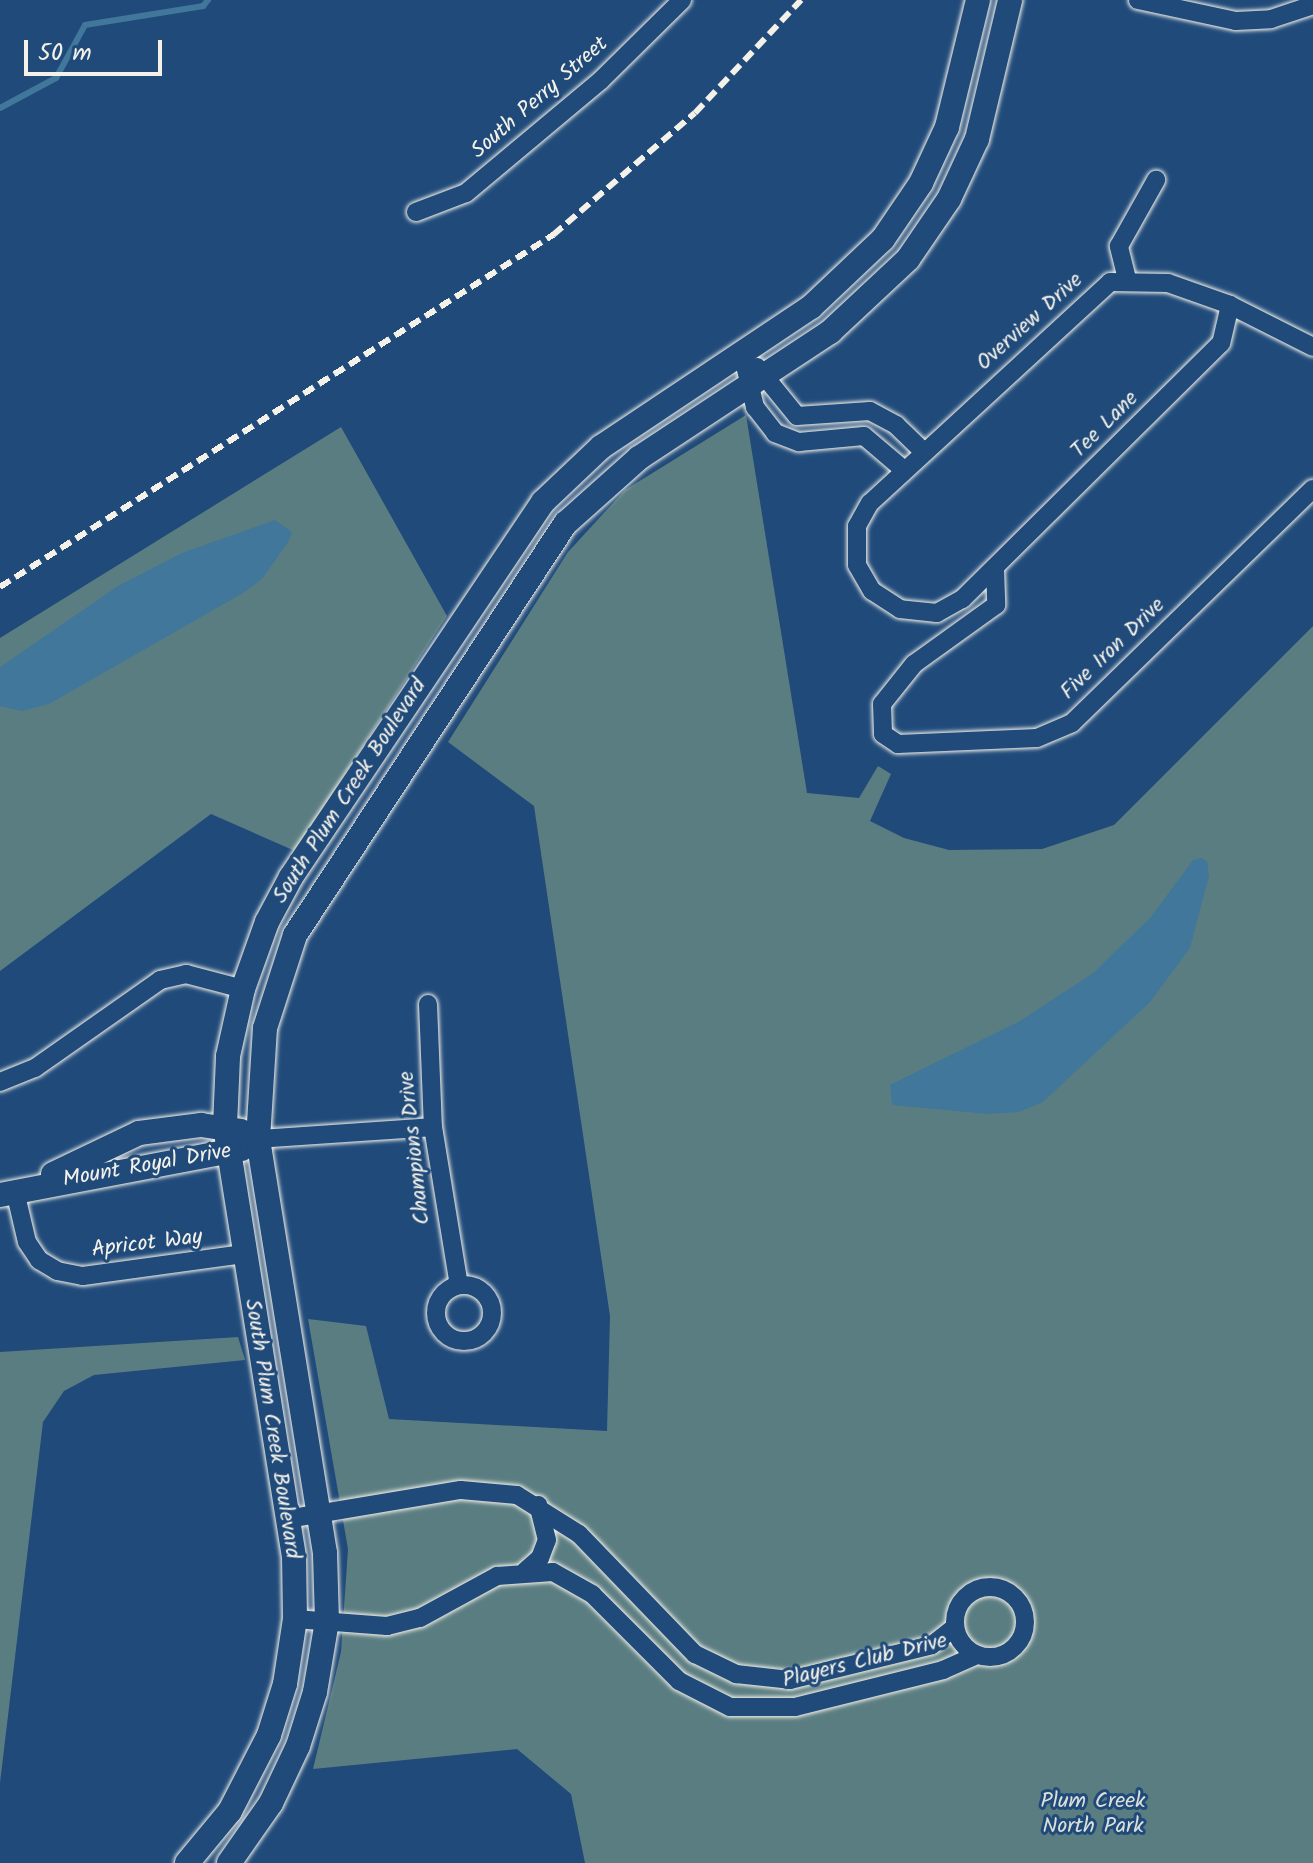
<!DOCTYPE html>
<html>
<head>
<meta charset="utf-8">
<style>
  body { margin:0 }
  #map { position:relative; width:1313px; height:1863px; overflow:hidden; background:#1f4a7a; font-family:Kalam,sans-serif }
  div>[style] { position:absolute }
  .green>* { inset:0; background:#5a7d82 }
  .water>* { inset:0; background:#40779b }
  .stream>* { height:6px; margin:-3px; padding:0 3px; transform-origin:3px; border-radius:3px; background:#40779b }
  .roads { filter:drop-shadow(0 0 2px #f4f1e8) drop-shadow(0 0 2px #f4f1e8) }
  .street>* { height:18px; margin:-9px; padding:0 9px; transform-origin:9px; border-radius:9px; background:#1f4a7a }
  .street>.ring { margin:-9px; padding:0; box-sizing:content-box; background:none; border:18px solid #1f4a7a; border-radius:50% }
  .secondary>* { height:24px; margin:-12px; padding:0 12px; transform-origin:12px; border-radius:12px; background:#1f4a7a }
  .rail>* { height:6px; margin-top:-3px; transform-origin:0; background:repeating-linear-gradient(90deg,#f4f1e8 0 12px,transparent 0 18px) }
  span { translate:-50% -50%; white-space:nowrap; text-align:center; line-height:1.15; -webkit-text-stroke:6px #1f4a7a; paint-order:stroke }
  .street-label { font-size:22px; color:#f4f1e8 }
  .park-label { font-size:22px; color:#dde0d9 }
  .scale { position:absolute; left:24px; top:40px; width:138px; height:36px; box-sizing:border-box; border:4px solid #f4f1e8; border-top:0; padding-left:10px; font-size:24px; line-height:28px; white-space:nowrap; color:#f4f1e8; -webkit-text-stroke:6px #1f4a7a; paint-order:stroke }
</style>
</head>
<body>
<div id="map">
  <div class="green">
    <div style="clip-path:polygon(746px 415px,807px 793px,859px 798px,878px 766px,891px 774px,870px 821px,904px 838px,949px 850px,1042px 849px,1114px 825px,1313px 626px,1313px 1863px,585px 1863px,571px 1794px,517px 1749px,313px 1769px,341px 1652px,348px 1549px,308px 1319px,366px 1326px,389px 1419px,607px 1431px,610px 1316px,534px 806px,448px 742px,568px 552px,625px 490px)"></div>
    <div style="clip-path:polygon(341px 427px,447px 616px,295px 851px,211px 814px,0 971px,0 638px)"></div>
    <div style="clip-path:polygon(238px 1337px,245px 1360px,94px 1375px,64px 1391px,43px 1422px,0 1783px,0 1352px)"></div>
  </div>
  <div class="water">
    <div style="clip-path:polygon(275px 520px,292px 532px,288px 542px,262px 579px,243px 593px,49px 704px,22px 711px,0 706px,0 667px,118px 586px,182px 553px)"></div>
    <div style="clip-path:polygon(1201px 858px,1207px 861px,1209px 876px,1190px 948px,1150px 1002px,1043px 1102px,1019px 1112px,988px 1114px,892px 1105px,890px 1085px,1020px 1021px,1093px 973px,1151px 917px,1193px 860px)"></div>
  </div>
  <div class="stream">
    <div style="left:0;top:108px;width:64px;rotate:-28.2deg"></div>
    <div style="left:56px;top:78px;width:60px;rotate:-61.3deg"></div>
    <div style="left:85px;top:25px;width:120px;rotate:-9.1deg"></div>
    <div style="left:203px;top:6px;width:8px;rotate:-50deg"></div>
  </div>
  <div class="roads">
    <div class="street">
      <div style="left:1138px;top:0;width:100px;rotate:12.1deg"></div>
      <div style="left:1236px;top:21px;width:35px;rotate:-3deg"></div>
      <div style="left:1271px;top:19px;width:44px;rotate:-18.4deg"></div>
      <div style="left:416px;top:212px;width:53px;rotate:-20.8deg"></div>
      <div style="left:466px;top:193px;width:176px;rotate:-39.9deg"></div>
      <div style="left:601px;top:80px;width:114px;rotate:-44.6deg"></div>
      <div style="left:1127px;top:279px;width:34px;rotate:-104deg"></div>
      <div style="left:1119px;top:246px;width:76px;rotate:-60.7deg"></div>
      <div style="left:1230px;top:305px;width:39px;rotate:103deg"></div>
      <div style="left:1221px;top:343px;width:364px;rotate:135.3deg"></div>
      <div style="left:962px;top:599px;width:29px;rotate:151deg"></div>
      <div style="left:937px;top:613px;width:37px;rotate:-174deg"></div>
      <div style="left:900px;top:609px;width:33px;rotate:-147deg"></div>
      <div style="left:872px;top:591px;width:30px;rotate:-120deg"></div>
      <div style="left:857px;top:565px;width:39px;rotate:-90deg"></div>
      <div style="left:857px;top:526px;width:26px;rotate:-61deg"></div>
      <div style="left:870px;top:503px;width:326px;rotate:-42.6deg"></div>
      <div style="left:1110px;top:282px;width:58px;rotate:1deg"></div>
      <div style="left:1168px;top:283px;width:66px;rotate:19.5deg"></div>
      <div style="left:1230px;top:305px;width:93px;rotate:26.8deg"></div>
      <div style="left:742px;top:353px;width:56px;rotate:76.5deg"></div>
      <div style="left:755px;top:407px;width:33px;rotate:52deg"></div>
      <div style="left:775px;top:433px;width:26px;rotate:21deg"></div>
      <div style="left:799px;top:442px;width:65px;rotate:-5.3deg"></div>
      <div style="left:864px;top:436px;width:52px;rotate:40.4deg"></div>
      <div style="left:757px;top:367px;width:63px;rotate:50.8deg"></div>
      <div style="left:797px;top:416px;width:73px;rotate:-3.9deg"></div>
      <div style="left:870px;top:411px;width:30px;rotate:28deg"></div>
      <div style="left:896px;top:425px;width:37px;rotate:44deg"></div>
      <div style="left:995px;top:568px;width:37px;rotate:88deg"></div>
      <div style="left:996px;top:605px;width:101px;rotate:144.3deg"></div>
      <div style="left:914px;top:664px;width:51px;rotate:128.7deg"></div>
      <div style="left:882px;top:704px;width:30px;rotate:88deg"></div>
      <div style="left:883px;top:734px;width:18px;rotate:34deg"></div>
      <div style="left:898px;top:744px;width:139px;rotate:-2.5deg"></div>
      <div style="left:1037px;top:738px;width:38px;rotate:-23deg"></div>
      <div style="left:1072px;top:723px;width:336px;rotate:-44.2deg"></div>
      <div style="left:428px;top:1004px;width:123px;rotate:87.7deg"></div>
      <div style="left:433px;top:1127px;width:160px;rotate:80.7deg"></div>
      <div style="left:0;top:1082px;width:38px;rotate:-22deg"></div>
      <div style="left:35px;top:1068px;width:153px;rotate:-35.1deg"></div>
      <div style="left:160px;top:980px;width:27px;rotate:-13deg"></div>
      <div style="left:186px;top:974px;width:59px;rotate:14.7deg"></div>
      <div style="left:258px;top:1139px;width:175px;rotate:-3.9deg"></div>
      <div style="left:15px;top:1191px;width:52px;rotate:76.8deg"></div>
      <div style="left:27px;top:1242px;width:22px;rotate:56deg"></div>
      <div style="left:39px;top:1260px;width:21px;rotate:31deg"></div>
      <div style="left:57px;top:1271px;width:26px;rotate:11deg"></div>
      <div style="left:83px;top:1276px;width:162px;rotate:-7.8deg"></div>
      <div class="ring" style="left:436px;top:1285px;width:38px;height:38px"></div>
      <div style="left:287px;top:1519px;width:176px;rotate:-9.5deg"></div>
      <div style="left:461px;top:1490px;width:56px;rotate:5.1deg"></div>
      <div style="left:517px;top:1495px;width:73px;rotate:32.2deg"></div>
      <div style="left:579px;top:1534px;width:167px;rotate:46deg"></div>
      <div style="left:695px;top:1654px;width:46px;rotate:26deg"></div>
      <div style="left:736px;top:1674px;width:54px;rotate:6.3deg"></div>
      <div style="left:790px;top:1680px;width:146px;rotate:-13.8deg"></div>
      <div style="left:932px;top:1645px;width:29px;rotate:-38deg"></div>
      <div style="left:525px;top:1571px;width:20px;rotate:-41deg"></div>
      <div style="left:540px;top:1558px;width:19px;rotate:-69deg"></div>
      <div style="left:547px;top:1540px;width:36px;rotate:-104deg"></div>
      <div class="ring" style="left:955px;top:1587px;width:52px;height:52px"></div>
      <div style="left:295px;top:1619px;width:92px;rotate:4.4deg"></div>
      <div style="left:387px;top:1626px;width:34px;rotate:-14deg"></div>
      <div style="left:420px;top:1618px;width:88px;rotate:-28.6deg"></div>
      <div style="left:497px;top:1576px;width:56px;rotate:-4.1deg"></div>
      <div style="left:553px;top:1572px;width:45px;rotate:29.4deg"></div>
      <div style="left:592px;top:1594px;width:123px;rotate:45deg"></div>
      <div style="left:679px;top:1681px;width:57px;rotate:27deg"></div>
      <div style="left:730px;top:1707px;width:65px"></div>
      <div style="left:795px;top:1707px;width:153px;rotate:-14deg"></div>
      <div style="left:943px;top:1670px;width:37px;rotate:-24deg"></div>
    </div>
    <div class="secondary">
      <div style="left:53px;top:1174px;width:95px;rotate:-25.5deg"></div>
      <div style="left:139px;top:1133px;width:63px;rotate:-7.4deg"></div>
      <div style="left:201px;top:1125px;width:40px;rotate:8.5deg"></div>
      <div style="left:0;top:1195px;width:246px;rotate:-10.8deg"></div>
      <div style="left:187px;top:1863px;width:67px;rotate:-50.4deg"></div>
      <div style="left:230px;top:1811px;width:85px;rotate:-62.8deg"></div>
      <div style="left:269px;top:1735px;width:53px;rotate:-72.6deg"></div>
      <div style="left:285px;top:1684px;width:66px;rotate:-81.3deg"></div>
      <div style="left:295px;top:1619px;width:62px;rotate:-90.9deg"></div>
      <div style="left:294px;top:1557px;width:436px;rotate:-99.1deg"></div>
      <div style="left:225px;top:1126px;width:70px;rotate:-87.5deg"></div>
      <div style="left:228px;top:1056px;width:69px;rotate:-77.4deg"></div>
      <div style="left:243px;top:989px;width:71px;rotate:-70.3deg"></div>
      <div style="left:267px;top:922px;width:51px;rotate:-61.9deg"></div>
      <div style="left:291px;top:877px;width:452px;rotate:-56.1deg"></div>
      <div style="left:543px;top:502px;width:80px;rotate:-43.5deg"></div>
      <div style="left:601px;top:447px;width:252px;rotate:-33.7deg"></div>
      <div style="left:811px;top:307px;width:99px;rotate:-43.4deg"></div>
      <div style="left:883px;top:239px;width:68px;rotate:-55.8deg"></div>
      <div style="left:921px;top:183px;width:62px;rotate:-65.1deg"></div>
      <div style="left:947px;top:127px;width:131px;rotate:-76.3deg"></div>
      <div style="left:229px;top:1863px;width:73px;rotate:-55deg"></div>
      <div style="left:271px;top:1803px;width:63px;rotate:-64.7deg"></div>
      <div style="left:298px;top:1746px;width:57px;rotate:-72.5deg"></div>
      <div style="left:315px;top:1692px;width:72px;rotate:-80.4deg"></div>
      <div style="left:327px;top:1621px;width:68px;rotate:-91.7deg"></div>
      <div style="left:325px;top:1553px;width:419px;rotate:-99.2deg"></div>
      <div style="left:258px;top:1139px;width:111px;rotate:-86.4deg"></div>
      <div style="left:265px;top:1028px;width:98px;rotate:-72.1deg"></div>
      <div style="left:295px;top:935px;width:493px;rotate:-56.7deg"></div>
      <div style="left:566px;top:523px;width:98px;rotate:-41.7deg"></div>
      <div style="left:639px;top:458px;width:229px;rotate:-33.4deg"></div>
      <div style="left:830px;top:332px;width:107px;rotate:-43.1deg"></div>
      <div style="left:908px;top:259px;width:73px;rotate:-55.7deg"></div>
      <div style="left:949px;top:199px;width:66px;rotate:-65deg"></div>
      <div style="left:977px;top:139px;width:143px;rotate:-76.6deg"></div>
    </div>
  </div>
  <div class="rail">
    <div style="left:0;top:587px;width:656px;rotate:-32.48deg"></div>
    <div style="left:553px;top:235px;width:187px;rotate:-40.7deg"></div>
    <div style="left:695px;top:113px;width:155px;rotate:-46.8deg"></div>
  </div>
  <div class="street-label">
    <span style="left:540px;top:98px;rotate:-41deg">South Perry Street</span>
    <span style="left:1030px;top:322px;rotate:-42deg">Overview Drive</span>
    <span style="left:1105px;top:425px;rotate:-45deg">Tee Lane</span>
    <span style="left:1113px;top:649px;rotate:-44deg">Five Iron Drive</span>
    <span style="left:350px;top:791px;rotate:-57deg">South Plum Creek Boulevard</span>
    <span style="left:415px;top:1148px;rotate:-96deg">Champions Drive</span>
    <span style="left:147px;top:1166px;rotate:-10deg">Mount Royal Drive</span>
    <span style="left:147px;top:1244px;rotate:-7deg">Apricot Way</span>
    <span style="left:272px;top:1429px;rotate:81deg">South Plum Creek Boulevard</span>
    <span style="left:865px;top:1661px;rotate:-14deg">Players Club Drive</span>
  </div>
  <div class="park-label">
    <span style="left:1093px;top:1814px">Plum Creek<br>North Park</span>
  </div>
  <div class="scale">50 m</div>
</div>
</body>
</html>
